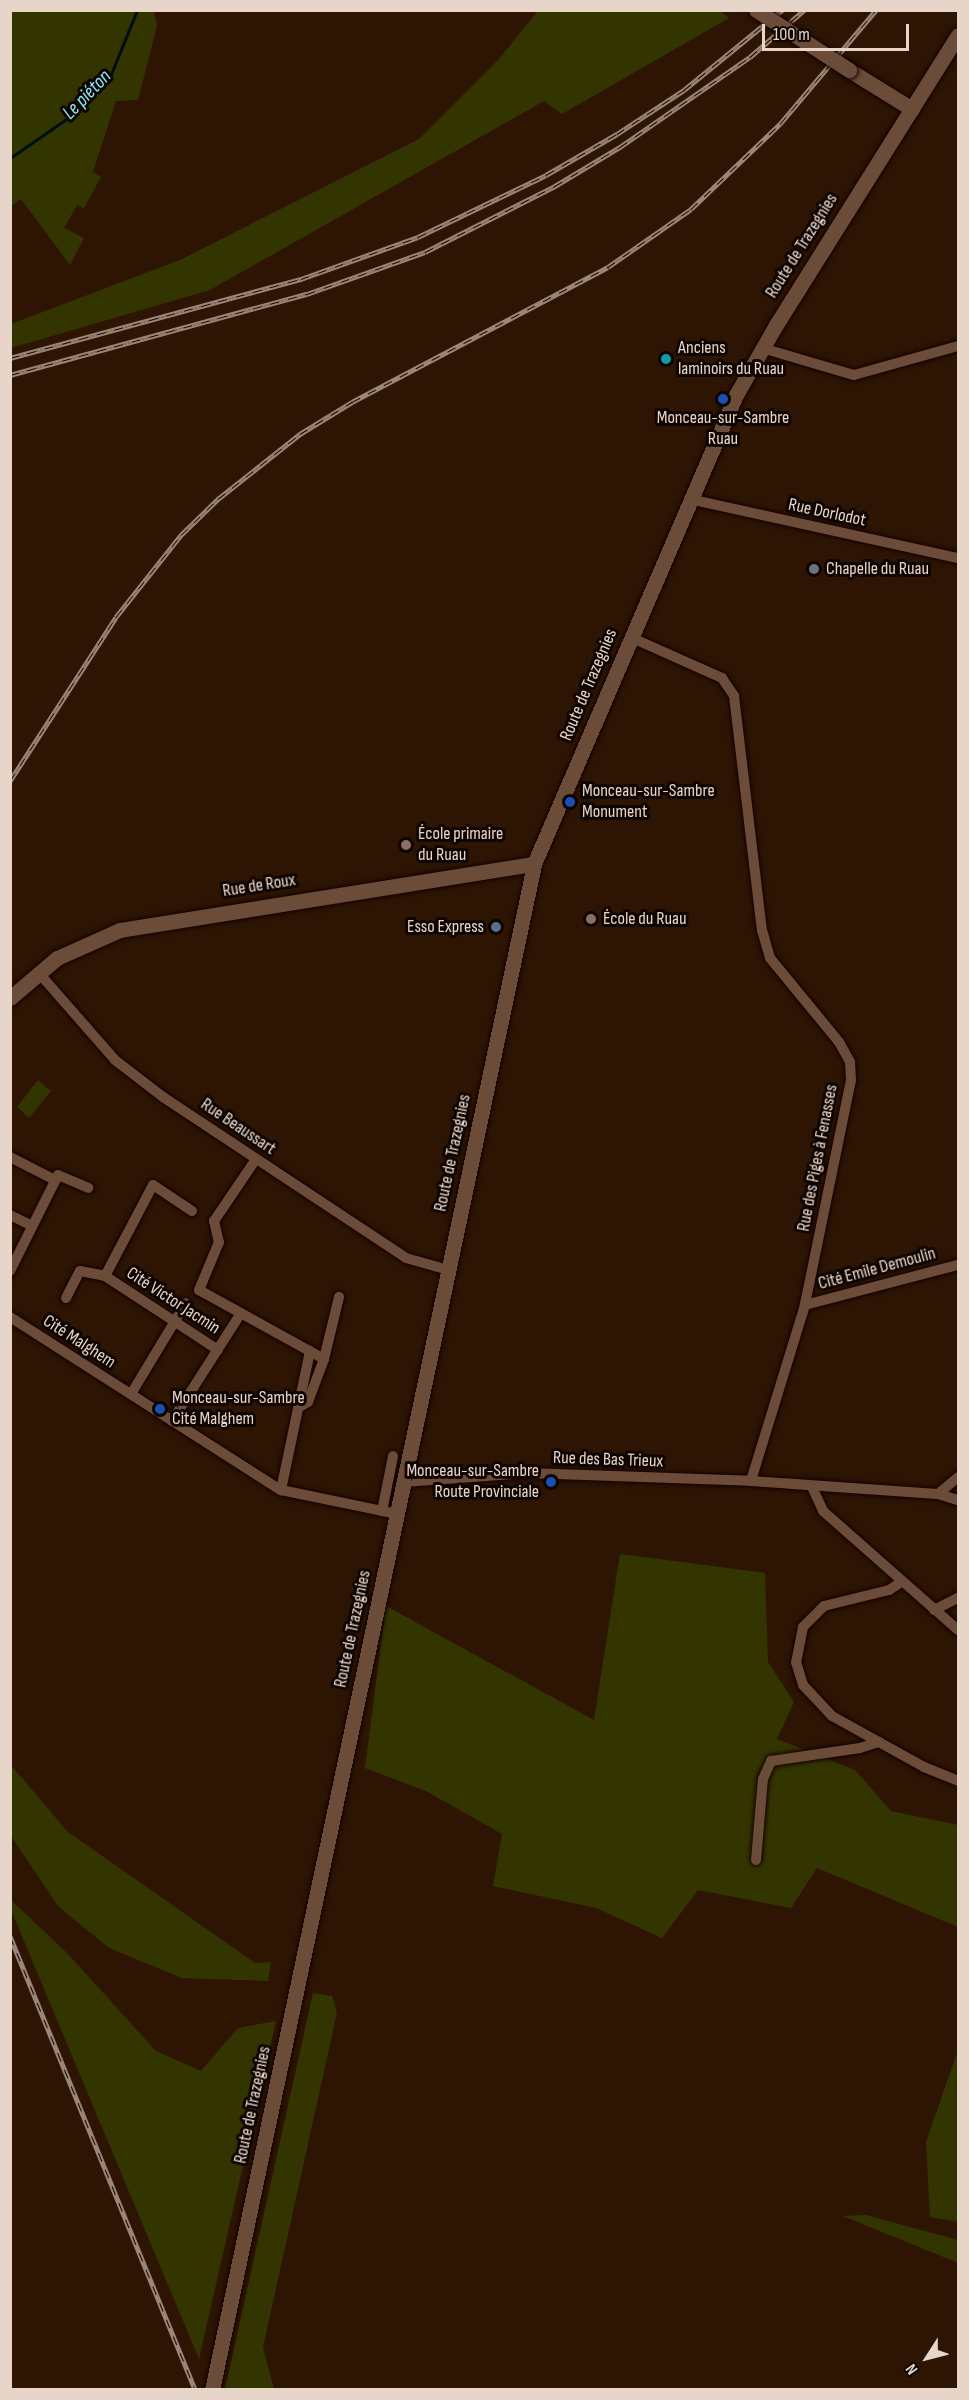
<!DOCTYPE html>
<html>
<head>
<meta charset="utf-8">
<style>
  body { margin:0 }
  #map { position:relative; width:969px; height:2400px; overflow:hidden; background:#2e1503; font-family:"Sofia Sans Condensed",sans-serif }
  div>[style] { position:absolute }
  .green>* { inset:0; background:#333500 }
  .stream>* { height:3px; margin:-1.5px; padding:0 1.5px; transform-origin:1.5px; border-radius:1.5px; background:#000e12 }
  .roads { filter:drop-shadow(0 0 2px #150200) drop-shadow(0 0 2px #150200) }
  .minor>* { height:10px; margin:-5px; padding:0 5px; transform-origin:5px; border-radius:5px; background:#6a4c39 }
  .secondary>* { height:15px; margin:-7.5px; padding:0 7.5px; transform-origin:7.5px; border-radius:7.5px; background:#6a4c39 }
  .rail>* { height:5px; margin-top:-2.5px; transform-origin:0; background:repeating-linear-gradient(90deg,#0e0501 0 9px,#9a8577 0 18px); box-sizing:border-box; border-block:2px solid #9a8577 }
  .bridges { filter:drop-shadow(0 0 2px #150200) drop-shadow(0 0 2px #150200) }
  .secondary-bridge>* { height:15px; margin:-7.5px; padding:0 7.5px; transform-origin:7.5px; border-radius:7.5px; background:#6a4c39 }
  .dots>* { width:16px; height:16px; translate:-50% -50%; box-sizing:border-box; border:3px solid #0e0501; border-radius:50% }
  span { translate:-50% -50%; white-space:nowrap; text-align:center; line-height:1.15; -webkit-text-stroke:6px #0e0501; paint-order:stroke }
  .street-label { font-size:18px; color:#e7d5ca }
  .poi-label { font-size:18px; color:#e7d5ca }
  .left { translate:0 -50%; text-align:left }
  .right { translate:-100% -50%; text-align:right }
  .water-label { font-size:20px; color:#86e7fc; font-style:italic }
  .frame { position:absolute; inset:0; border:12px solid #e7d5ca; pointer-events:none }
  .north { position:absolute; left:897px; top:2328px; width:60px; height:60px; -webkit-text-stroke:4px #0e0501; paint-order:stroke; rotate:234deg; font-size:16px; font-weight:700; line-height:24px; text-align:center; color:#e7d5ca }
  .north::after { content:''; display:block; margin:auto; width:21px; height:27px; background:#e7d5ca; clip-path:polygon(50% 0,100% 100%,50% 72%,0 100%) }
  .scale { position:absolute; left:762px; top:24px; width:147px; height:27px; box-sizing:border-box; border:3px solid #e7d5ca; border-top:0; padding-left:8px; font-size:18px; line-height:21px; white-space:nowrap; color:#e7d5ca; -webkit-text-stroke:4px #0e0501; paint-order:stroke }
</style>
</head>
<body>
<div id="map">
  <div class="green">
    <div style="clip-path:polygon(11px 10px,154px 11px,157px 26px,138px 100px,116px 101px,93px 172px,101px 177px,84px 208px,77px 205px,64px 228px,84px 238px,70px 265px,21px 199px,11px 206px)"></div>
    <div style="clip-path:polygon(719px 10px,729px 18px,562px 114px,544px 101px,210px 290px,11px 348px,11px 324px,180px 260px,419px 139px,499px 59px,538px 11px)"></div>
    <div style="clip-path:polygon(38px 1080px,51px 1091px,29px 1118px,17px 1107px)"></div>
    <div style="clip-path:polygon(620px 1554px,765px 1573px,768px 1662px,794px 1702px,777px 1739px,855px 1770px,891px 1811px,958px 1825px,958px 1927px,817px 1868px,791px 1908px,698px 1890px,662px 1938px,596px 1908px,493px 1886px,502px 1834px,426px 1791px,365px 1768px,386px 1606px,594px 1720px)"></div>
    <div style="clip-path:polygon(10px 1764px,68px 1832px,255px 1963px,271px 1962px,268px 1981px,182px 1978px,109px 1948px,58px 1906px,11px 1836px)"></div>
    <div style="clip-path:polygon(11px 1900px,68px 1954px,156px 2051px,201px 2071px,238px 2028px,276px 2021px,199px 2359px,11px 1910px)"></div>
    <div style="clip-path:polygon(313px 1993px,332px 1996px,337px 2013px,263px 2347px,274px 2389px,225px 2389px)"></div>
    <div style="clip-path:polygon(958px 2050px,958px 2222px,930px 2217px,926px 2142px)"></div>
    <div style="clip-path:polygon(866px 2215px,958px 2240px,958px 2263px,843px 2216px)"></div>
  </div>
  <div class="stream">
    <div style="left:10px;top:158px;width:75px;rotate:-34.7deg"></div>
    <div style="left:72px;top:115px;width:57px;rotate:-46.4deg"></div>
    <div style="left:111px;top:74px;width:69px;rotate:-67.9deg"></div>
  </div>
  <div class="roads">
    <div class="minor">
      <div style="left:762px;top:348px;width:96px;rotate:16.4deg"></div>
      <div style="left:854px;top:375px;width:108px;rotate:-15.6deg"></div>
      <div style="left:689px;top:499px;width:275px;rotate:12.4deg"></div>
      <div style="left:630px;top:637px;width:101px;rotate:24deg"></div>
      <div style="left:722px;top:678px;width:22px;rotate:56deg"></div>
      <div style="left:734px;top:696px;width:236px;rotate:83.2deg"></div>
      <div style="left:762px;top:930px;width:29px;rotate:74deg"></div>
      <div style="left:770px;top:958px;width:109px;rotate:50.6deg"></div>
      <div style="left:839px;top:1042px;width:23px;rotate:61deg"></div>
      <div style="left:850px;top:1062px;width:18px;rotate:87deg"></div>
      <div style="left:851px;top:1080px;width:230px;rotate:101.6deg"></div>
      <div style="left:805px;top:1305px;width:184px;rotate:107.1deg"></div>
      <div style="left:38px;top:972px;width:117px;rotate:48.8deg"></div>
      <div style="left:115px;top:1060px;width:61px;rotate:37.6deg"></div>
      <div style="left:163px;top:1097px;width:291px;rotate:33.5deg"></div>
      <div style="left:406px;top:1258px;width:44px;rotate:15.9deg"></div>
      <div style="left:10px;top:1157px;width:51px;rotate:27.1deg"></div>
      <div style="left:256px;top:1159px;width:75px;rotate:124.1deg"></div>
      <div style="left:214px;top:1221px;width:22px;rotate:77deg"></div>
      <div style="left:219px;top:1242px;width:52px;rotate:112.6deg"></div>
      <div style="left:199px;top:1290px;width:143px;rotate:28.9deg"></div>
      <div style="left:192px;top:1211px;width:47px;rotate:-146.3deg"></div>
      <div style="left:153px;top:1185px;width:103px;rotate:117.8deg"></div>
      <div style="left:105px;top:1276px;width:135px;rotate:33.2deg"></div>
      <div style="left:10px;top:1215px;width:25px;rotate:26deg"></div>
      <div style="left:10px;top:1271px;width:107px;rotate:-63.4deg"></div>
      <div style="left:58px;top:1175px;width:33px;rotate:23deg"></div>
      <div style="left:66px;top:1298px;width:30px;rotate:-63deg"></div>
      <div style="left:80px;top:1271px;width:25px;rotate:11deg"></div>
      <div style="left:805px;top:1305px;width:158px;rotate:-14.7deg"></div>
      <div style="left:10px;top:1317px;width:322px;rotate:32.6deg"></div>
      <div style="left:281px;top:1490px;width:118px;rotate:11.7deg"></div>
      <div style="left:131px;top:1394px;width:106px;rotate:-58.9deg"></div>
      <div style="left:298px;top:1408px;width:12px;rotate:-31deg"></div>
      <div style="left:308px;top:1402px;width:46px;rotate:-69.6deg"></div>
      <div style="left:324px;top:1359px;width:64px;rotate:-76.4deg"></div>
      <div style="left:172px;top:1421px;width:128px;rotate:-57.4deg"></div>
      <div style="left:404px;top:1482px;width:123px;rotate:-4.2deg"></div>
      <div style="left:527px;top:1473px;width:224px;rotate:2deg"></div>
      <div style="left:751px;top:1481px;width:187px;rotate:4deg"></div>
      <div style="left:938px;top:1494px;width:21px;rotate:17deg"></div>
      <div style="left:812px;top:1487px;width:26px;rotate:65deg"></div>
      <div style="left:823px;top:1511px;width:180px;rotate:41.4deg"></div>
      <div style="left:281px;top:1490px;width:142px;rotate:-78.2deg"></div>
      <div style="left:938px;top:1494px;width:26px;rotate:-40deg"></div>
      <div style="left:382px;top:1511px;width:56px;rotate:-78.7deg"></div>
      <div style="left:901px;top:1582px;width:14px;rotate:146deg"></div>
      <div style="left:889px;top:1590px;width:67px;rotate:166.2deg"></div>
      <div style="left:824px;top:1606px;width:30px;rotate:135deg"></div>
      <div style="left:803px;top:1627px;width:36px;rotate:101deg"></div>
      <div style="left:796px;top:1662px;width:24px;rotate:73deg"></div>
      <div style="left:803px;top:1685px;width:42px;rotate:46.9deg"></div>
      <div style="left:832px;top:1716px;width:105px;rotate:29deg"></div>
      <div style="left:924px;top:1767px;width:37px;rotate:22deg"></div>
      <div style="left:934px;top:1610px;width:27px;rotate:-27deg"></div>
      <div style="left:756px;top:1860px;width:81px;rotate:-85.1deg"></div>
      <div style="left:763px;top:1779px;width:20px;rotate:-66deg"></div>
      <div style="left:771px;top:1761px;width:90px;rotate:-8.3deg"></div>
      <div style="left:860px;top:1748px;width:20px;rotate:-18deg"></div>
    </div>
    <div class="secondary">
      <div style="left:849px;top:70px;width:74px;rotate:31.8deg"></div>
      <div style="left:10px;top:998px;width:62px;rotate:-40.4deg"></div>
      <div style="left:57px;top:958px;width:69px;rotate:-24deg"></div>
      <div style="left:120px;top:930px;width:419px;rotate:-9.1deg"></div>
      <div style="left:212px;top:2390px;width:1560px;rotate:-78.08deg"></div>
      <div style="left:534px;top:864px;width:511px;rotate:-66.7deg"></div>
      <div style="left:736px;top:395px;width:81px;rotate:-60.3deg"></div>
      <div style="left:776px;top:325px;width:342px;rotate:-57.9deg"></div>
    </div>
  </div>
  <div class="rail">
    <div style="left:10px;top:358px;width:302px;rotate:-15.2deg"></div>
    <div style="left:301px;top:279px;width:124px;rotate:-19.7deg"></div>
    <div style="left:418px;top:237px;width:142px;rotate:-25.8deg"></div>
    <div style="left:546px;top:175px;width:82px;rotate:-30deg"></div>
    <div style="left:617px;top:134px;width:80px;rotate:-33.3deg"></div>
    <div style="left:684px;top:90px;width:127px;rotate:-39.2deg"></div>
    <div style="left:10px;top:375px;width:308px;rotate:-15.3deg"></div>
    <div style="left:307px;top:294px;width:125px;rotate:-19.6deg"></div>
    <div style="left:425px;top:252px;width:146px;rotate:-26.9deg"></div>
    <div style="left:555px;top:186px;width:76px;rotate:-31deg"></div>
    <div style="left:620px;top:147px;width:158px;rotate:-34.7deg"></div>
    <div style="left:750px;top:57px;width:72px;rotate:-41deg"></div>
    <div style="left:10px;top:781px;width:195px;rotate:-57.1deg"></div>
    <div style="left:116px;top:617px;width:105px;rotate:-51.6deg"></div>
    <div style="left:181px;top:535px;width:52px;rotate:-44.2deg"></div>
    <div style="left:218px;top:499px;width:105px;rotate:-38.4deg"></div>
    <div style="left:300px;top:434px;width:61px;rotate:-31.6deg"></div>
    <div style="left:352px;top:402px;width:289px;rotate:-27.8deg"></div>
    <div style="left:608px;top:267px;width:101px;rotate:-34.9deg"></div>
    <div style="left:691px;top:209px;width:123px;rotate:-43.7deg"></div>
    <div style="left:780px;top:124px;width:149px;rotate:-49.9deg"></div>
    <div style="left:10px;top:1936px;width:490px;rotate:67.8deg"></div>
  </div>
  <div class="bridges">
    <div class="secondary-bridge">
      <div style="left:756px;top:10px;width:111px;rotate:32.8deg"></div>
    </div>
  </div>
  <div class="dots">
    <div style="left:666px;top:359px;background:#0f9aa8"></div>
    <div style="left:723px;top:399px;background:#1a4fb4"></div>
    <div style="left:814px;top:569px;background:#6b7280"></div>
    <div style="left:570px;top:802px;background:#1a4fb4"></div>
    <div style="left:406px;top:845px;background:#8d6e63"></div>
    <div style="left:591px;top:919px;background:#8d6e63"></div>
    <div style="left:496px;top:927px;background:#5c6f8a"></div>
    <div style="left:160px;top:1409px;background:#1a4fb4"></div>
    <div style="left:551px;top:1482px;background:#1a4fb4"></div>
  </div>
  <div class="street-label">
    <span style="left:802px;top:246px;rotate:-58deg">Route de Trazegnies</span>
    <span style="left:827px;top:513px;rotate:12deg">Rue Dorlodot</span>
    <span style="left:589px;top:685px;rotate:-67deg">Route de Trazegnies</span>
    <span style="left:259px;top:886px;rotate:-9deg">Rue de Roux</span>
    <span style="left:238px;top:1127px;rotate:34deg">Rue Beaussart</span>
    <span style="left:453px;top:1153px;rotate:-78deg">Route de Trazegnies</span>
    <span style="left:818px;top:1158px;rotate:-79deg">Rue des Piges à Fenasses</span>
    <span style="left:877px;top:1269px;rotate:-15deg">Cité Emile Demoulin</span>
    <span style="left:173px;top:1301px;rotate:33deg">Cité Victor Jacmin</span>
    <span style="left:79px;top:1342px;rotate:33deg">Cité Malghem</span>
    <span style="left:608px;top:1460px;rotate:2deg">Rue des Bas Trieux</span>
    <span style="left:353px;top:1629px;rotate:-78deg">Route de Trazegnies</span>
    <span style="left:253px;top:2105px;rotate:-78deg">Route de Trazegnies</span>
  </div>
  <div class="poi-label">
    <span class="left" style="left:678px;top:359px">Anciens<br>laminoirs du Ruau</span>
    <span style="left:723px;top:429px">Monceau-sur-Sambre<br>Ruau</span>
    <span class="left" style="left:826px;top:569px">Chapelle du Ruau</span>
    <span class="left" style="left:582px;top:802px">Monceau-sur-Sambre<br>Monument</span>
    <span class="left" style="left:418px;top:845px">École primaire<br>du Ruau</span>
    <span class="left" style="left:603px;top:919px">École du Ruau</span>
    <span class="right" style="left:484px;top:927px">Esso Express</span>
    <span class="left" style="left:172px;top:1409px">Monceau-sur-Sambre<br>Cité Malghem</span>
    <span class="right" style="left:539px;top:1482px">Monceau-sur-Sambre<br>Route Provinciale</span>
  </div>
  <div class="water-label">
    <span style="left:87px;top:95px;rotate:-46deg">Le piéton</span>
  </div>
  <div class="frame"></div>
  <div class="north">N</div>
  <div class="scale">100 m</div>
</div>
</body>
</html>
